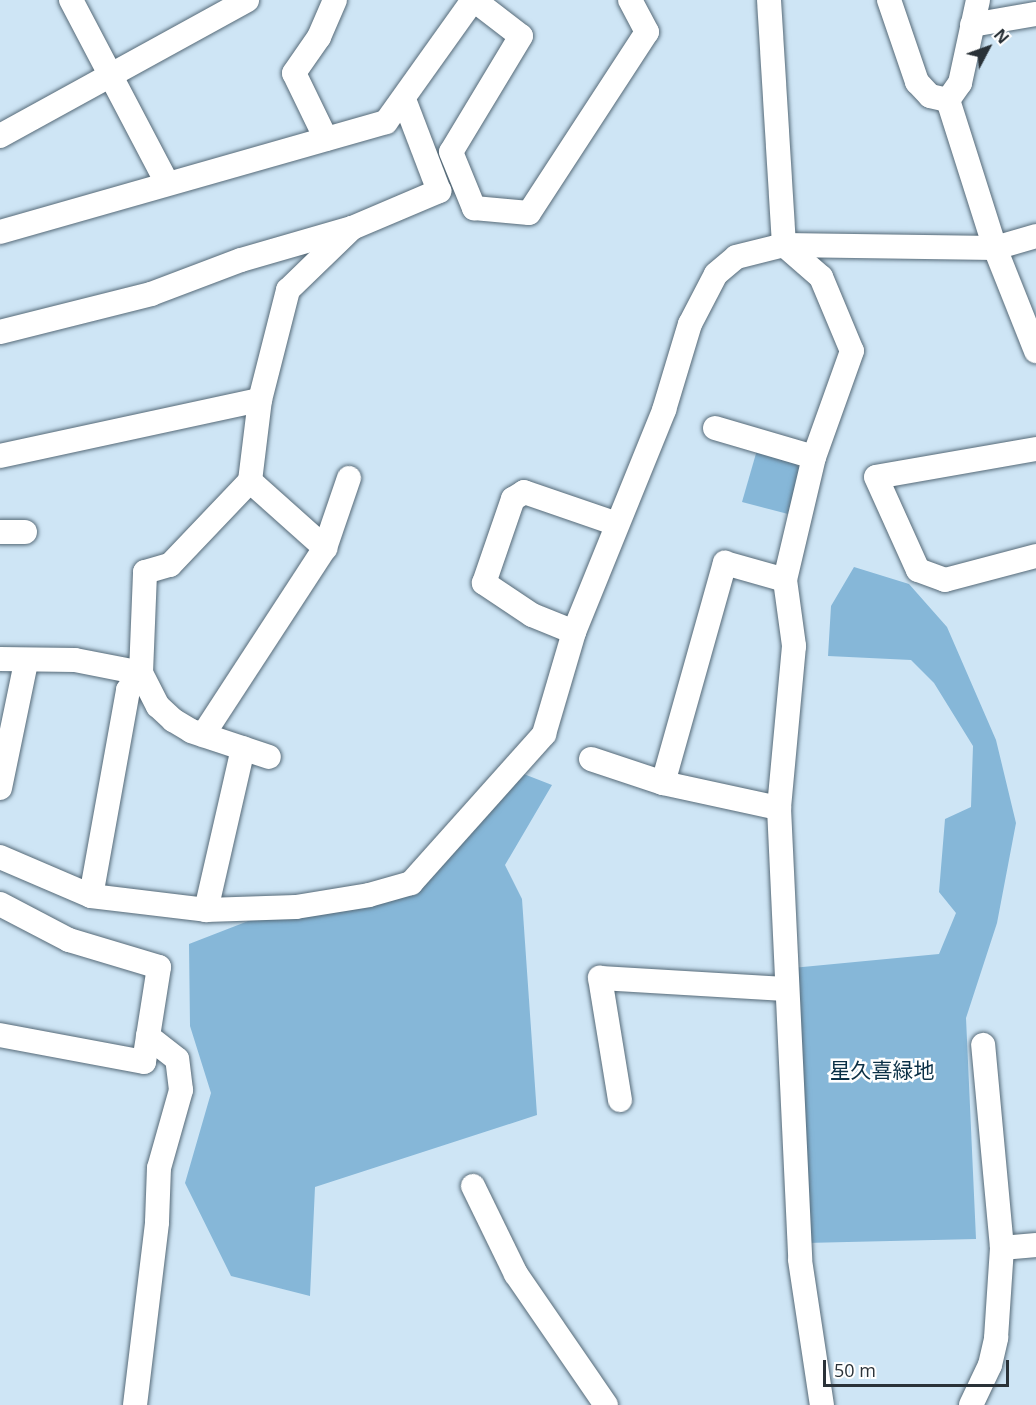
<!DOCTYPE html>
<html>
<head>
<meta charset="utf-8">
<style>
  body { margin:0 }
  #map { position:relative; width:1036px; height:1405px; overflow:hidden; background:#cee5f5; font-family:"Open Sans","Noto Sans JP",sans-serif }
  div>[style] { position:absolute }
  .green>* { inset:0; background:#86b7d8 }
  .roads { filter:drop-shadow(0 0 2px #566a78) drop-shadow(0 0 2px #566a78) }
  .minor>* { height:24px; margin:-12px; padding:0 12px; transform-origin:12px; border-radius:12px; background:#fff }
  span { translate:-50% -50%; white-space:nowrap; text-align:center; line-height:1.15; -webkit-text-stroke:5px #fff; paint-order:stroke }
  .park-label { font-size:21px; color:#0b3046 }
  .north { position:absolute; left:958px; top:18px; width:60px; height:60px; -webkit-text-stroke:4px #fff; paint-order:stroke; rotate:49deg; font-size:16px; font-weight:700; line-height:24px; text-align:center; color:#2a3238 }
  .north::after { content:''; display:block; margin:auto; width:21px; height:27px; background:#2a3238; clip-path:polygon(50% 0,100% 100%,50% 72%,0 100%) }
  .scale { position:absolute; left:823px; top:1360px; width:186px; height:27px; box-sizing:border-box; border:3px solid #2a3238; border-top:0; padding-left:8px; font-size:18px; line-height:21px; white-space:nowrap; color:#2a3238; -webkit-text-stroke:4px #fff; paint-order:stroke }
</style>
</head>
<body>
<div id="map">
  <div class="green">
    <div style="clip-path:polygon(757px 450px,792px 459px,800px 469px,788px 514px,742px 502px)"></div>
    <div style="clip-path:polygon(854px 567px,909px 584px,947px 627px,996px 740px,1016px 823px,997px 923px,966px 1018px,976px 1239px,805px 1243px,792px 968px,939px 954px,956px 913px,939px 892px,945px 819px,971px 807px,973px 746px,934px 683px,911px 660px,828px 656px,831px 606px)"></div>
    <div style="clip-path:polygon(516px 771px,552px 785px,505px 865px,522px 899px,537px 1115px,315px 1187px,310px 1296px,231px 1276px,185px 1183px,211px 1093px,190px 1026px,189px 944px,302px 900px,419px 887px)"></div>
  </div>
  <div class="roads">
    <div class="minor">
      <div style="left:71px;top:0;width:204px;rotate:62.3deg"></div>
      <div style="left:474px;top:0;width:59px;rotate:37.5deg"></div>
      <div style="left:521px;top:36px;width:135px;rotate:121.1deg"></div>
      <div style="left:451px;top:152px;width:61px;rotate:67.7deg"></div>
      <div style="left:474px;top:208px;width:55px;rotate:5.2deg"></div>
      <div style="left:529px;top:213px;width:216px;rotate:-56.9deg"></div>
      <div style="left:647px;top:32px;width:36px;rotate:-118deg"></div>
      <div style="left:769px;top:0;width:245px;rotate:86.5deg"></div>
      <div style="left:784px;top:245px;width:211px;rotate:0.8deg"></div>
      <div style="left:995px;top:248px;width:43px;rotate:-16.3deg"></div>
      <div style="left:889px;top:0;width:87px;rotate:71.1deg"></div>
      <div style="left:917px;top:82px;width:19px;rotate:47deg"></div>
      <div style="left:930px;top:96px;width:18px;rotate:13deg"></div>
      <div style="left:978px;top:0;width:85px;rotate:102.2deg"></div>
      <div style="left:960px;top:83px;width:21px;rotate:125deg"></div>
      <div style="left:948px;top:100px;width:155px;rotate:72.4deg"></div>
      <div style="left:995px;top:248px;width:111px;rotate:68.3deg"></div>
      <div style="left:972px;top:25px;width:65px;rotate:-9.8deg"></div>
      <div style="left:0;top:136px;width:282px;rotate:-28.8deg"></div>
      <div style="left:326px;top:139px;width:73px;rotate:-115.9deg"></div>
      <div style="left:294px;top:73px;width:44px;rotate:-55.2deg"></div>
      <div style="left:319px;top:37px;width:40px;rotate:-66.6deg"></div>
      <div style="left:0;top:232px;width:401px;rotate:-15.9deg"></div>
      <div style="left:386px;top:122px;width:150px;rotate:-54.5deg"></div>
      <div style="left:0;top:332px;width:156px;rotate:-14.1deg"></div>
      <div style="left:151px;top:294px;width:96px;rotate:-20.7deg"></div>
      <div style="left:241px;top:260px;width:116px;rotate:-16.1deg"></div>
      <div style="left:352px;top:228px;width:95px;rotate:-23deg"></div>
      <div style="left:439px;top:191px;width:95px;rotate:-110.9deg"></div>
      <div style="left:715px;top:428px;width:103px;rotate:16.3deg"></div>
      <div style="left:1036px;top:449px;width:162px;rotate:170.1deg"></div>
      <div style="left:876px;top:477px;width:102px;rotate:65.7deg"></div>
      <div style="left:918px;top:570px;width:29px;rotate:20deg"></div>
      <div style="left:945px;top:580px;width:94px;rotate:-14.8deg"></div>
      <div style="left:0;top:456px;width:266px;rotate:-12.2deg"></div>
      <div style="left:250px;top:481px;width:101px;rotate:41.8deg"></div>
      <div style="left:0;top:532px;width:25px"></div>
      <div style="left:574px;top:632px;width:45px;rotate:-158deg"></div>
      <div style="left:532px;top:615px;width:58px;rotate:-146.3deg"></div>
      <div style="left:484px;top:583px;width:89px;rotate:-71deg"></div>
      <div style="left:513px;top:499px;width:13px;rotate:-32deg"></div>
      <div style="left:524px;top:492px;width:98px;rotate:19deg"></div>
      <div style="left:0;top:659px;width:75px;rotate:0.8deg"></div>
      <div style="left:75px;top:660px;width:67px;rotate:11.1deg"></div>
      <div style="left:141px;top:673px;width:37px;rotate:63deg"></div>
      <div style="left:158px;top:706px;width:21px;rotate:43deg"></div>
      <div style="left:173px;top:720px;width:21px;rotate:31deg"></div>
      <div style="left:191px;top:731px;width:82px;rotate:18.4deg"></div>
      <div style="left:203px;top:735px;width:223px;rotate:-56.9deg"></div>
      <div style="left:325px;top:548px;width:74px;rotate:-71.1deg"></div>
      <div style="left:591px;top:759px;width:76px;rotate:18.4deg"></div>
      <div style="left:663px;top:783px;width:119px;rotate:12.2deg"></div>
      <div style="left:663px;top:783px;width:229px;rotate:-74.3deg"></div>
      <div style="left:725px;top:563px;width:62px;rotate:15.8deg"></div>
      <div style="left:0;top:788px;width:128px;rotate:-78.3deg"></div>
      <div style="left:0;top:857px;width:99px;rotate:23.2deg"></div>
      <div style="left:91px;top:896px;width:116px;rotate:6.9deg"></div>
      <div style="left:206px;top:910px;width:90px;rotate:-1.9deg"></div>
      <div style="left:296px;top:907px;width:74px;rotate:-9.3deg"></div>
      <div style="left:369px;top:895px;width:44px;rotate:-15.9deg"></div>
      <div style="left:411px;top:883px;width:200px;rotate:-48.2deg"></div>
      <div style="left:544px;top:734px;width:106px;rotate:-73.6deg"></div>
      <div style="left:574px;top:632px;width:240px;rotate:-67.9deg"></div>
      <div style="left:664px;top:410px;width:90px;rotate:-73.2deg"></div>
      <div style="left:690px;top:324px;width:56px;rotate:-62.5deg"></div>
      <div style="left:716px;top:274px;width:26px;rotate:-40deg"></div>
      <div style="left:736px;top:257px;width:49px;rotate:-14deg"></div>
      <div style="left:784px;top:245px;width:49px;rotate:40.9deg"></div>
      <div style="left:821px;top:277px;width:80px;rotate:67.3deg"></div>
      <div style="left:852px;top:351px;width:113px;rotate:109.7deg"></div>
      <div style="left:814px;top:457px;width:126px;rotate:103.3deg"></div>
      <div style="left:785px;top:580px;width:67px;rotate:82.2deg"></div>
      <div style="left:794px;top:646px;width:163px;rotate:95.3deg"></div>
      <div style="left:779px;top:808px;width:452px;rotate:87.3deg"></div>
      <div style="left:800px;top:1260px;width:147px;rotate:81.4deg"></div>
      <div style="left:91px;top:896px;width:209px;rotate:-79.8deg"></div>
      <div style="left:128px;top:690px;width:21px;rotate:-53deg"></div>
      <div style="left:141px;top:673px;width:101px;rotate:-87.7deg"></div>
      <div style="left:145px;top:572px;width:26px;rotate:-16deg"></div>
      <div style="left:170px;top:565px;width:116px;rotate:-46.4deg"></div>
      <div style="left:250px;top:481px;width:82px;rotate:-83deg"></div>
      <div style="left:260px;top:400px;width:114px;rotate:-75.7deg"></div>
      <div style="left:288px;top:290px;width:89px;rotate:-44.1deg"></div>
      <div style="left:0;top:904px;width:78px;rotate:27.6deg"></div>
      <div style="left:69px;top:940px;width:94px;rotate:16.7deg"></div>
      <div style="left:159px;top:967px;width:96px;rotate:99deg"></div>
      <div style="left:144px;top:1062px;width:147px;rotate:-169.4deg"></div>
      <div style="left:206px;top:910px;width:166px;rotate:-77.1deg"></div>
      <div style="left:620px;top:1100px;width:124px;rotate:-99.3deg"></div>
      <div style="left:600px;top:978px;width:186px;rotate:3.4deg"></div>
      <div style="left:473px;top:1186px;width:98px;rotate:64deg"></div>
      <div style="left:516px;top:1274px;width:159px;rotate:55.5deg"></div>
      <div style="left:1002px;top:1248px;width:34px;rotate:-5deg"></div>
      <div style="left:135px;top:1405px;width:184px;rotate:-83.1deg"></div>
      <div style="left:157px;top:1222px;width:54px;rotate:-87.9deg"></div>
      <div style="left:159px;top:1168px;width:81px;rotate:-74.2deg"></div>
      <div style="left:181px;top:1090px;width:31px;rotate:-97deg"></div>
      <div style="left:177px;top:1059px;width:37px;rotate:-142deg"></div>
      <div style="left:971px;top:1405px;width:44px;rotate:-64.6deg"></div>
      <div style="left:990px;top:1365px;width:28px;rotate:-77deg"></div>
      <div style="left:996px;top:1338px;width:90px;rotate:-86.2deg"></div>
      <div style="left:1002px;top:1248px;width:204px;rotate:-95.3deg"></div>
    </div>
  </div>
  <div class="park-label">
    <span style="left:882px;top:1070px">星久喜緑地</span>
  </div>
  <div class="north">N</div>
  <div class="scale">50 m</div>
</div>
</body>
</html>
